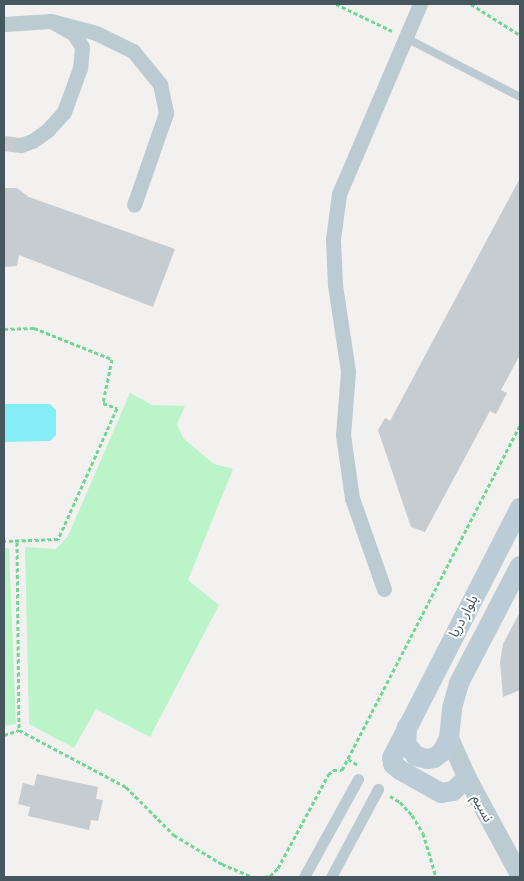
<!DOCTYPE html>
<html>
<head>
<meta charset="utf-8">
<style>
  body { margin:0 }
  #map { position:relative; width:524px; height:881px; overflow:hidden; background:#f3f0f0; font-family:Manrope,"Noto Sans Arabic",sans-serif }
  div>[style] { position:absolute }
  .green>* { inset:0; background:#bbf4c9 }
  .water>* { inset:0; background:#84edf5 }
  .building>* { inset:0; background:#c7ccd0 }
  .minor-tunnel>* { height:15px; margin-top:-7.5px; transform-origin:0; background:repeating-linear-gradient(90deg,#c8cacc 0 15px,transparent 0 23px) }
  .path>* { height:3px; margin-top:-1.5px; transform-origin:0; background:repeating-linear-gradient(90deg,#6fd695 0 4px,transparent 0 6.5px) }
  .service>* { height:8px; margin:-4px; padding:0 4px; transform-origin:4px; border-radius:4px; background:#bccad1 }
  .pedestrian>* { height:11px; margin:-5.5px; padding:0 5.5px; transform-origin:5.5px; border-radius:5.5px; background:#bccad1 }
  .minor>* { height:15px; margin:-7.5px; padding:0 7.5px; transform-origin:7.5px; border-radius:7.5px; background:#bccad1 }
  .tertiary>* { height:19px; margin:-9.5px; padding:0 9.5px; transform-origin:9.5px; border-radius:9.5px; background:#bccad1 }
  .secondary>* { height:20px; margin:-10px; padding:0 10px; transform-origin:10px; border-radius:10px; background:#bcccd6 }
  span { translate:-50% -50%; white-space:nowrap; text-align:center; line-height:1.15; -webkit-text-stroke:4px #fff; paint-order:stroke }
  .street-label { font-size:14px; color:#465760 }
  .frame { position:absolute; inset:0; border:5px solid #465760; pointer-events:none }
</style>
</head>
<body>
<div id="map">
  <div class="green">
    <div style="clip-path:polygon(130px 393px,152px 405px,185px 406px,177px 424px,183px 438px,214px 464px,233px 469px,188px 580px,219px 605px,150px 737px,96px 709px,74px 748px,29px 724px,25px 547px,56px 549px,68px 536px)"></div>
    <div style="clip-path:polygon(4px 548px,9px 548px,16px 724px,4px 726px)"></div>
  </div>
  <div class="water">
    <div style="clip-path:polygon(4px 404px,50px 404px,56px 410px,56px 435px,50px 441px,4px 442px)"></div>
  </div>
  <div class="building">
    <div style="clip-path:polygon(520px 178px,520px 355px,501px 390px,507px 393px,496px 414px,490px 411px,425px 532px,411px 527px,378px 430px,385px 418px,390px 421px)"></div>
    <div style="clip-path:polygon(4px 188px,17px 188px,29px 197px,175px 249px,153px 307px,19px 255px,17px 266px,4px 267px)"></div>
    <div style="clip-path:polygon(520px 612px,520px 690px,503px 697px,500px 662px,503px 644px)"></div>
    <div style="clip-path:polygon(37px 774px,98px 787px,96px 799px,103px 800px,98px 821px,91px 820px,89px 830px,28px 816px,30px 807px,18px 804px,23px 783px,34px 786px)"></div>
  </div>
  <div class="minor-tunnel">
    <div style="left:4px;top:143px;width:17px;rotate:7deg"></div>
  </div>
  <div class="path">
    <div style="left:336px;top:4px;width:62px;rotate:25.7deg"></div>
    <div style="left:471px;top:4px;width:58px;rotate:32.3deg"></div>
    <div style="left:4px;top:329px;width:30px;rotate:-2deg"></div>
    <div style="left:34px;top:328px;width:84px;rotate:21.7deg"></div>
    <div style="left:112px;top:359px;width:45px;rotate:101.6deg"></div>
    <div style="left:103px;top:403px;width:15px;rotate:20deg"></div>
    <div style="left:117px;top:408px;width:144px;rotate:114.2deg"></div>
    <div style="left:58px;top:539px;width:54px;rotate:177.9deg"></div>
    <div style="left:17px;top:542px;width:188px;rotate:89.4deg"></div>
    <div style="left:4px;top:735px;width:16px;rotate:-18deg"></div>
    <div style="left:19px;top:730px;width:121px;rotate:28deg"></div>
    <div style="left:126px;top:787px;width:68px;rotate:45deg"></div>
    <div style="left:174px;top:835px;width:56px;rotate:31.1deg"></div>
    <div style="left:222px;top:864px;width:33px;rotate:23deg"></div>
    <div style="left:348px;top:759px;width:12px;rotate:31deg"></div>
    <div style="left:342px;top:770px;width:388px;rotate:-62.7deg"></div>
    <div style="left:390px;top:796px;width:12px;rotate:31deg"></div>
    <div style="left:400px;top:802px;width:18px;rotate:47deg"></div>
    <div style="left:412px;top:815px;width:21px;rotate:59deg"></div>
    <div style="left:423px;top:833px;width:46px;rotate:73.5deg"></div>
    <div style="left:264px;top:877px;width:6px;rotate:-9deg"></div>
    <div style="left:270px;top:876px;width:11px;rotate:-45deg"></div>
    <div style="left:278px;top:868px;width:106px;rotate:-61.7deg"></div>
    <div style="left:328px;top:775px;width:7px;rotate:-45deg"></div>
    <div style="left:333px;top:770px;width:9px"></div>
  </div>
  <div class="service">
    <div style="left:404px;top:37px;width:131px;rotate:27.3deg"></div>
  </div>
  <div class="pedestrian">
    <div style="left:304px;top:877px;width:112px;rotate:-61.1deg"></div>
    <div style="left:331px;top:877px;width:100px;rotate:-61.9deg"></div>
  </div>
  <div class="minor">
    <div style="left:51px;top:21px;width:47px;rotate:14.9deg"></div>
    <div style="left:96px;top:33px;width:41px;rotate:25.9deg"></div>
    <div style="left:133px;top:51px;width:43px;rotate:50.7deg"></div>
    <div style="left:160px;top:84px;width:30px;rotate:78deg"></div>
    <div style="left:166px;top:113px;width:97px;rotate:109.2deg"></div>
    <div style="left:4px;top:24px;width:47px;rotate:-3.7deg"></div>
    <div style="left:51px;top:21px;width:26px;rotate:29deg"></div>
    <div style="left:74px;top:34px;width:15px;rotate:58deg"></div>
    <div style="left:82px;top:47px;width:21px;rotate:95deg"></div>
    <div style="left:80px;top:68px;width:47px;rotate:110deg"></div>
    <div style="left:64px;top:112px;width:24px;rotate:132deg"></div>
    <div style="left:48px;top:130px;width:19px;rotate:145deg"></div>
    <div style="left:32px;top:141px;width:12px;rotate:160deg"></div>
    <div style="left:384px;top:589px;width:96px;rotate:-109.4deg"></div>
    <div style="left:352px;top:498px;width:64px;rotate:-98.1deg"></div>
    <div style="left:343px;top:435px;width:64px;rotate:-85.5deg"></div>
    <div style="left:348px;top:371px;width:87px;rotate:-98.6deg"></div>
    <div style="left:335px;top:285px;width:46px;rotate:-92.5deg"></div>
    <div style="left:333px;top:239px;width:45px;rotate:-82.4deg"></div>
    <div style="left:339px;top:194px;width:207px;rotate:-66.9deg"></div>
  </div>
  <div class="tertiary">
    <div style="left:449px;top:738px;width:44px;rotate:65.8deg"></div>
    <div style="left:467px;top:778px;width:111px;rotate:61.6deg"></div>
  </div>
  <div class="secondary">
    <div style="left:407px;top:727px;width:17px;rotate:93deg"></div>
    <div style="left:406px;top:744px;width:16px;rotate:50deg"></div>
    <div style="left:416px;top:756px;width:11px;rotate:15deg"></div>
    <div style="left:427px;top:759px;width:7px;rotate:-8deg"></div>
    <div style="left:434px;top:758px;width:10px;rotate:-37deg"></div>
    <div style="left:442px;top:752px;width:16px;rotate:-63deg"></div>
    <div style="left:449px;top:738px;width:30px;rotate:-84deg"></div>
    <div style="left:452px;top:708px;width:26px;rotate:-74deg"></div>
    <div style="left:459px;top:683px;width:132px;rotate:-62.5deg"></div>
    <div style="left:467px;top:778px;width:19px;rotate:137deg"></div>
    <div style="left:453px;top:791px;width:12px;rotate:171deg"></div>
    <div style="left:441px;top:793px;width:47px;rotate:-150.7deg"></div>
    <div style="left:400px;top:770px;width:9px;rotate:-139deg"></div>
    <div style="left:393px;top:764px;width:6px;rotate:-99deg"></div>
    <div style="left:392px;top:758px;width:281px;rotate:-62.9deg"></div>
  </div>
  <div class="street-label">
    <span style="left:463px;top:616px;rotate:-62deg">بلوار دریا</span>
    <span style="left:483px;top:808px;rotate:62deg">نسیم</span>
  </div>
  <div class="frame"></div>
</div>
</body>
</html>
